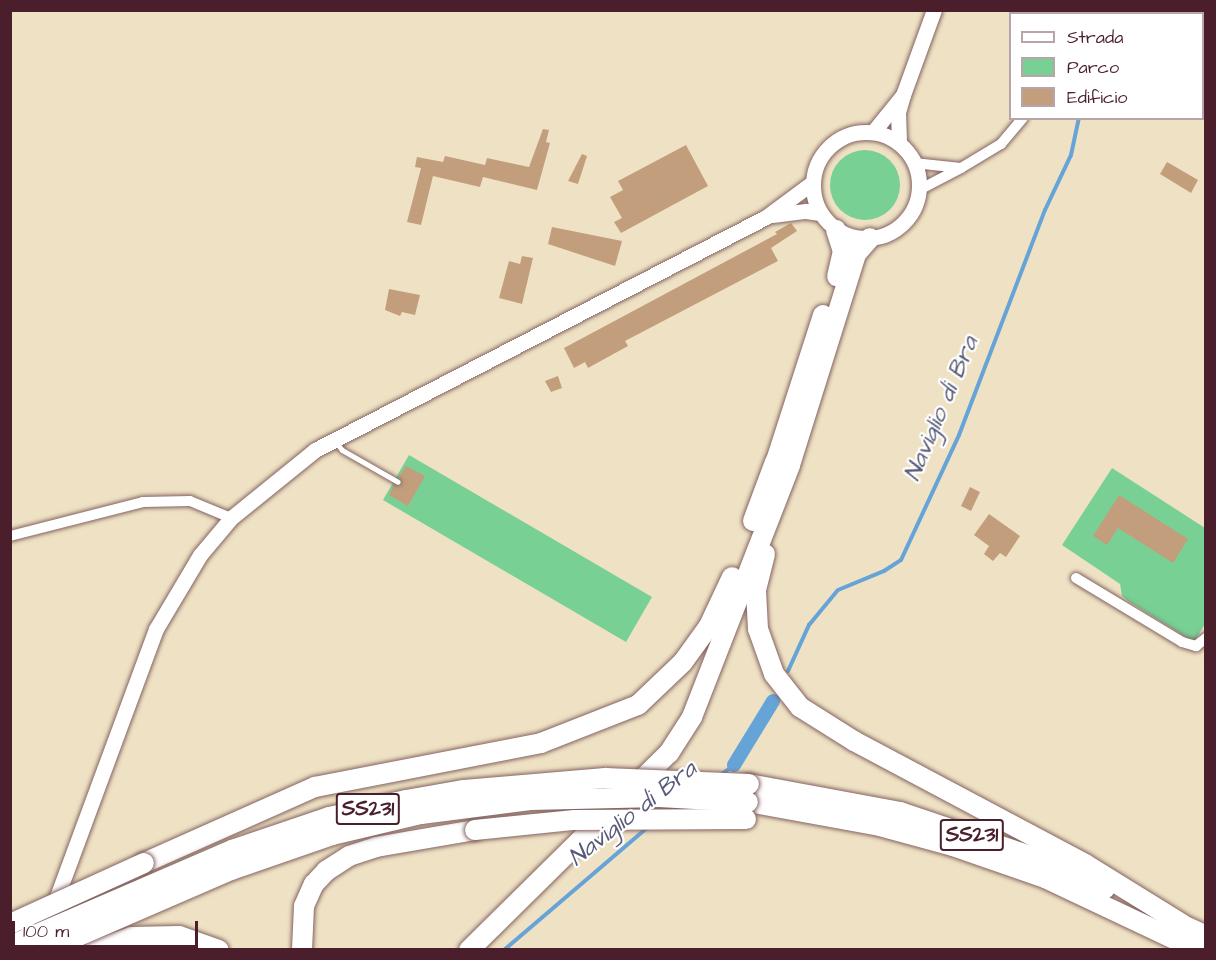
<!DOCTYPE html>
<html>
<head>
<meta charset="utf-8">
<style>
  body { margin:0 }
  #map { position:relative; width:1216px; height:960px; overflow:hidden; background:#efe2c4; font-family:"Architects Daughter",sans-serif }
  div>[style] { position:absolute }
  .green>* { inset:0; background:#78d095 }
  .round { border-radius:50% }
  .stream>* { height:4px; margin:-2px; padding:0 2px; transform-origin:2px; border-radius:2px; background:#66a4d8 }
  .canal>* { height:14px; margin:-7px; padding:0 7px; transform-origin:7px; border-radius:7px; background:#66a4d8 }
  .building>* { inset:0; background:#c39e7c }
  .roads { filter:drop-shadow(0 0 2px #846361) drop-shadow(0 0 2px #846361) }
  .lane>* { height:5px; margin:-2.5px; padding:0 2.5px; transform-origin:2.5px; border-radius:2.5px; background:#fff }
  .street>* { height:10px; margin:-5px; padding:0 5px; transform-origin:5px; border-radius:5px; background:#fff }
  .secondary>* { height:15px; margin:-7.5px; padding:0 7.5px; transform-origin:7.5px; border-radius:7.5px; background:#fff }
  .secondary>.ring { margin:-7.5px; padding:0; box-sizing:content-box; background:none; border:15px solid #fff; border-radius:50% }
  .highway>* { height:20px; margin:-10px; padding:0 10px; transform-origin:10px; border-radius:10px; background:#fff }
  .bridges { filter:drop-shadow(0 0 2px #846361) drop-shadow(0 0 2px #846361) }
  .highway-bridge>* { height:20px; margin:-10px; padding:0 10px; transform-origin:10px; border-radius:10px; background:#fff }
  span { translate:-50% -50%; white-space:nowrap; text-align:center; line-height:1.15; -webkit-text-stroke:4.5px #fff; paint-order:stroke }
  .shield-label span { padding:2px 4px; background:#fff; border:2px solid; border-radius:4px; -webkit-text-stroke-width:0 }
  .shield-label { font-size:21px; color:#4a1f2b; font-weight:700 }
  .water-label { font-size:24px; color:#575b79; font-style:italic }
  .frame { position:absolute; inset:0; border:12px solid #4a1f2b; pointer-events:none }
  .legend { position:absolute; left:1009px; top:12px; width:195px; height:108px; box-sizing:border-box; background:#fff; border:2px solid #b7a5aa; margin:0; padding:8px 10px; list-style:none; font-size:18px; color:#4a1f2b }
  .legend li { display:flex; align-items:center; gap:12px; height:30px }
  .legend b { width:30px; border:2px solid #b7a5aa }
  .scale { position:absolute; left:12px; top:921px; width:186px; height:27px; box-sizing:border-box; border:3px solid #4a1f2b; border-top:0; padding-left:8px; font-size:18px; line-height:21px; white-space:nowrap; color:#4a1f2b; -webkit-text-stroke:4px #fff; paint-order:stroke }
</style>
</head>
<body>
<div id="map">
  <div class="green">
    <div class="round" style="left:830px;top:150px;width:70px;height:70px"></div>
    <div style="clip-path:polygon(409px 455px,652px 597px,626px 642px,383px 500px)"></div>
    <div style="clip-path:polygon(1112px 468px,1205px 528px,1205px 624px,1194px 642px,1128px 601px,1122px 596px,1120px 584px,1062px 545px)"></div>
  </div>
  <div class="stream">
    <div style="left:1087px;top:14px;width:4px;rotate:-76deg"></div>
    <div style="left:788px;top:671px;width:51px;rotate:-65.5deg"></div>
    <div style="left:809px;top:625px;width:45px;rotate:-50.4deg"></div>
    <div style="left:838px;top:590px;width:50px;rotate:-22.4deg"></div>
    <div style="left:884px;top:571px;width:20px;rotate:-33deg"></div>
    <div style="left:901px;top:560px;width:138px;rotate:-65.1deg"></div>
    <div style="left:959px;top:435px;width:241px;rotate:-69.1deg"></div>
    <div style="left:1045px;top:210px;width:61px;rotate:-64.7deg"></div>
    <div style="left:1071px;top:155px;width:38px;rotate:-78deg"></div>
    <div style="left:719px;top:776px;width:19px;rotate:-36deg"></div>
    <div style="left:504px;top:950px;width:189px;rotate:-40.5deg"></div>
  </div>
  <div class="canal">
    <div style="left:734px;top:765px;width:75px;rotate:-58.6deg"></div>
  </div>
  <div class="building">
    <div style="clip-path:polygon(543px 129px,549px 130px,546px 142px,550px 143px,537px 190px,483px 177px,480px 187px,433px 176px,421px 225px,407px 222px,421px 168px,415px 167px,417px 157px,443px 162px,445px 156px,485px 165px,487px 158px,529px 167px)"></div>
    <div style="clip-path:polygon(686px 145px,708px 186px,621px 233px,614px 222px,622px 218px,610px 197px,623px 190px,618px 181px)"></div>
    <div style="clip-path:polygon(582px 154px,587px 156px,578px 184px,568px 181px)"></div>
    <div style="clip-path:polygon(1167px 162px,1198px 180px,1191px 193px,1160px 174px)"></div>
    <div style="clip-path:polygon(791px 223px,797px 231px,771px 248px,778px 261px,625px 341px,628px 346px,588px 368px,585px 362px,574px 368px,564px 348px,777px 234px,775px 232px)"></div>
    <div style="clip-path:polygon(552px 227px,622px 241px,615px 266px,548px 244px)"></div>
    <div style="clip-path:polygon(522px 256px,533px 258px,522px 304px,499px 298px,509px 261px,520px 264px)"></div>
    <div style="clip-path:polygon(389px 289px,420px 295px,415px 315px,402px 312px,400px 316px,385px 310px)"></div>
    <div style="clip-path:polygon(558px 376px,562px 388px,551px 392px,545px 381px)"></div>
    <div style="clip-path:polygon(406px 466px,425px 476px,408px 506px,389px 495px,394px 485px,402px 485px,399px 477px)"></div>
    <div style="clip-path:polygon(970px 487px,980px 492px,971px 511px,961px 506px)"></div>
    <div style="clip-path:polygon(1119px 495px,1188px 539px,1173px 563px,1118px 528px,1107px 545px,1093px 536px)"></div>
    <div style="clip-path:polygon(989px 514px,1020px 536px,1006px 557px,1000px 553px,993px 561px,984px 554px,989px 546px,974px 535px)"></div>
  </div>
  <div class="roads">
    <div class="lane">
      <div style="left:335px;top:441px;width:11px;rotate:52deg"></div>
      <div style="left:342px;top:450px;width:64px;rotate:29.7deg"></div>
    </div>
    <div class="street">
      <div style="left:1107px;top:14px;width:5px;rotate:-53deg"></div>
      <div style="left:914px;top:163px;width:47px;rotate:6.1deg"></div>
      <div style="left:961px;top:168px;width:47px;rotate:152.4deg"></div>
      <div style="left:961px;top:168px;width:47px;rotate:-31deg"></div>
      <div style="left:1001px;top:144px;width:34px;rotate:-50deg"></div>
      <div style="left:10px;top:536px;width:137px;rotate:-14.3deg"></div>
      <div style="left:143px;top:502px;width:47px;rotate:-1.2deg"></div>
      <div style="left:190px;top:501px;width:44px;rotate:22.5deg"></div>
      <div style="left:1076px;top:578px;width:124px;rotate:31.1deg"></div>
      <div style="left:1182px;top:642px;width:15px;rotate:16deg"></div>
      <div style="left:1196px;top:646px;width:13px;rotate:-39deg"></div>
    </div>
    <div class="secondary">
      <div style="left:903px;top:95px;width:90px;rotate:-70deg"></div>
      <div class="ring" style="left:813px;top:132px;width:91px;height:91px"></div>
      <div style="left:873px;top:132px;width:48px;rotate:-51deg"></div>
      <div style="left:903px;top:95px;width:18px;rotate:106deg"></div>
      <div style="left:898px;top:112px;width:31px;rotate:88deg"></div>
      <div style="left:772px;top:215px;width:34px;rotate:-7deg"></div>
      <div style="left:806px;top:211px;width:14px;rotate:8deg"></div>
      <div style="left:52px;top:910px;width:300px;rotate:-69.7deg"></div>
      <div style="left:156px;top:629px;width:86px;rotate:-59.3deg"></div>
      <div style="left:200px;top:555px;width:48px;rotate:-50deg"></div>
      <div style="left:231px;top:518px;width:108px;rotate:-39deg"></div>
      <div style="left:315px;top:450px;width:508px;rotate:-27.32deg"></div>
      <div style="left:766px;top:217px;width:57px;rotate:-36.5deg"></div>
    </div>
    <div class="highway">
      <div style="left:836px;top:230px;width:22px;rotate:72deg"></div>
      <div style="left:843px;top:251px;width:26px;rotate:103deg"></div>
      <div style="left:772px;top:473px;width:166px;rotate:-72.1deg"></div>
      <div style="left:753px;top:521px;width:63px;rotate:-69.6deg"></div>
      <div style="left:765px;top:554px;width:38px;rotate:104deg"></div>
      <div style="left:756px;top:591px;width:38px;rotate:87deg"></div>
      <div style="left:758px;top:629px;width:48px;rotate:70.4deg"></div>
      <div style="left:774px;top:674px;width:42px;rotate:51.8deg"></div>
      <div style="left:800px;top:707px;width:64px;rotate:32.2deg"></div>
      <div style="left:854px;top:741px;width:262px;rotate:28deg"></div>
      <div style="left:1085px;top:864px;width:114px;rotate:31.7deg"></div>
      <div style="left:749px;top:784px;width:154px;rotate:10.5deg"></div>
      <div style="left:900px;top:812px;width:153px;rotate:18.7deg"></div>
      <div style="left:1045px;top:861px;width:66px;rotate:25deg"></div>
      <div style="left:748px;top:802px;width:134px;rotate:10.3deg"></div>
      <div style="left:880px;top:826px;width:76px;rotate:15.3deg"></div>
      <div style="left:953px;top:846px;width:97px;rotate:19.2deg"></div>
      <div style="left:1045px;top:878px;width:168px;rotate:25.3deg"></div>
      <div style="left:144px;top:863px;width:187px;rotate:-24deg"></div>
      <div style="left:315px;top:787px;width:230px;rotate:-11deg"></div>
      <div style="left:541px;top:743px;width:104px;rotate:-21.4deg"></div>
      <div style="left:638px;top:705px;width:62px;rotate:-43.7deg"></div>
      <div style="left:683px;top:662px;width:44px;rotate:-54.2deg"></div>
      <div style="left:709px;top:626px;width:54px;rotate:-64.9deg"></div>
      <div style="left:1170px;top:919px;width:40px;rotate:25deg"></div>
      <div style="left:94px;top:950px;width:39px;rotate:-19deg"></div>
      <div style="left:131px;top:937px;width:48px;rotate:-1.2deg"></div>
      <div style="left:179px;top:936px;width:42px;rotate:19.3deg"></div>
      <div style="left:302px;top:950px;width:44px;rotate:-87.4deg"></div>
      <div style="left:304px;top:906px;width:24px;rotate:-66deg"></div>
      <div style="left:314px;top:884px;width:18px;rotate:-47deg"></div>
      <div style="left:326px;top:871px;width:27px;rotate:-33deg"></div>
      <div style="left:349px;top:856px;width:28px;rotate:-18deg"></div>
      <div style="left:376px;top:847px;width:100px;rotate:-9.7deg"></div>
      <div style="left:469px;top:950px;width:281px;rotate:-44.6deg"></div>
      <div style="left:669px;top:753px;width:43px;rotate:-57.4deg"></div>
      <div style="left:692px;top:717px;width:270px;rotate:-68.7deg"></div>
      <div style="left:790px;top:465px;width:221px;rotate:-72.6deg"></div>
      <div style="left:856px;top:254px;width:21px;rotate:-49deg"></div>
    </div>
  </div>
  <div class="bridges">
    <div class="highway-bridge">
      <div style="left:475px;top:830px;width:100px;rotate:-5.8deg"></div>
      <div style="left:574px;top:820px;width:172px;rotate:-0.3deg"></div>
      <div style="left:10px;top:924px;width:147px;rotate:-24.5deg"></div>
      <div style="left:10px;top:946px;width:242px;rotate:-23.4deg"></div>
      <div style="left:232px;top:850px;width:102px;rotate:-18.8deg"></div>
      <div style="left:329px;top:817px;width:79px;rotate:-12.4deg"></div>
      <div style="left:406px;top:800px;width:59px;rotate:-9.8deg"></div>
      <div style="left:464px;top:790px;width:142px;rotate:-4.9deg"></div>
      <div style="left:605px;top:778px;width:144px;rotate:2.4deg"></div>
      <div style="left:46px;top:950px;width:202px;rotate:-23.4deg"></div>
      <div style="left:231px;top:870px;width:107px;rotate:-19.1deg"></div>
      <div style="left:332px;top:835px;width:91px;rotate:-13.3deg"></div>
      <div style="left:421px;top:814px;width:110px;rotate:-7.3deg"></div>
      <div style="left:530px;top:800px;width:129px;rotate:-1.3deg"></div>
      <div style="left:659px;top:797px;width:89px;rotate:3.2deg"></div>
    </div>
  </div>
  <div class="shield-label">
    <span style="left:368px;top:809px">SS231</span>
    <span style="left:972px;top:835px">SS231</span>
  </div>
  <div class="water-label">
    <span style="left:942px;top:409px;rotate:-67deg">Naviglio di Bra</span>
    <span style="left:633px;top:814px;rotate:-38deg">Naviglio di Bra</span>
  </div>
  <div class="frame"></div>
  <ul class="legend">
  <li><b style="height:8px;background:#fff"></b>Strada</li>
  <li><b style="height:16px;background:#78d095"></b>Parco</li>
  <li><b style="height:16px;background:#c39e7c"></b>Edificio</li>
  </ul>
  <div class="scale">100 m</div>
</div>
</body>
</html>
